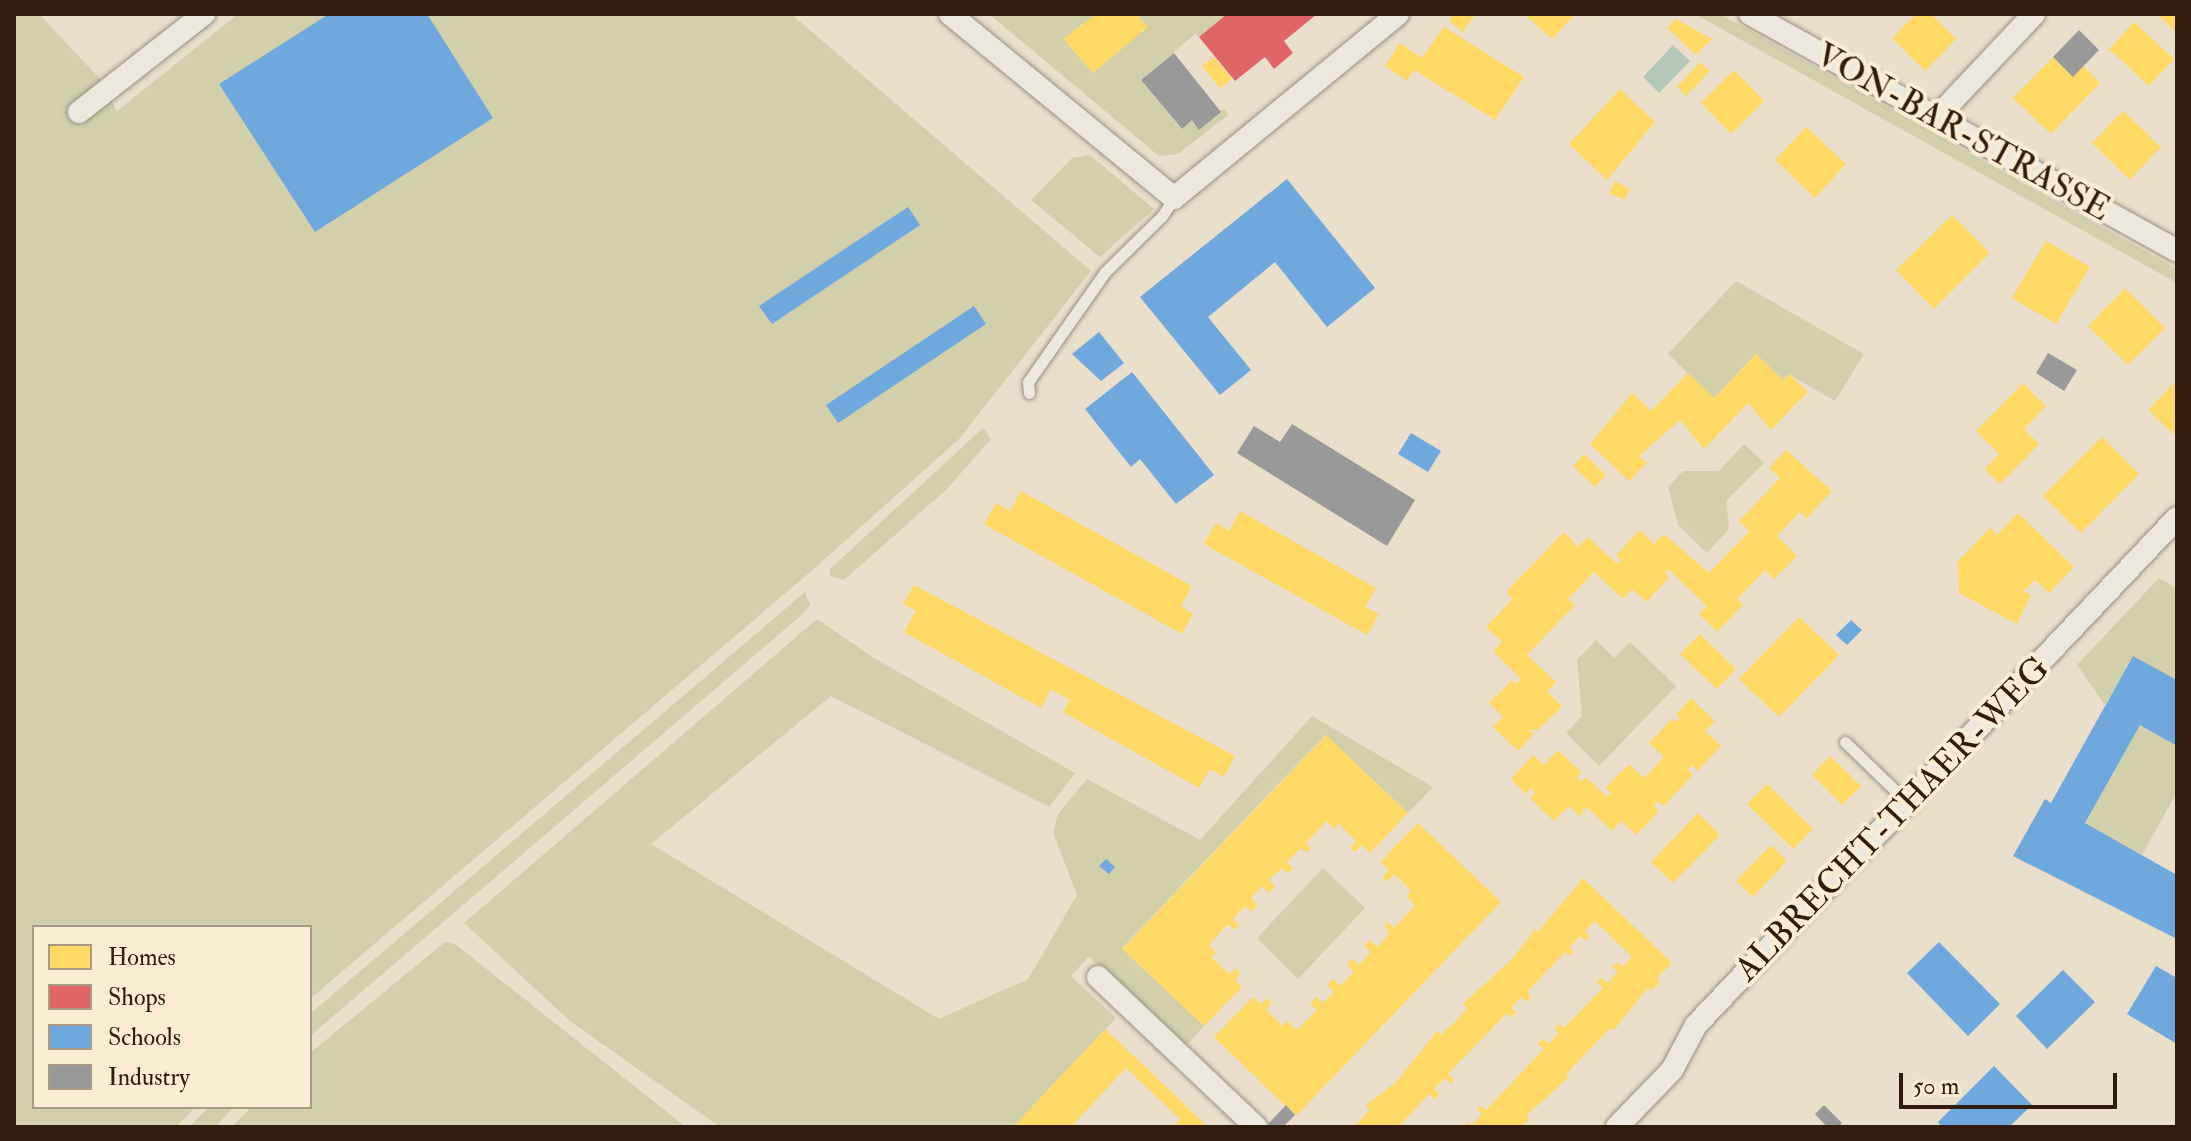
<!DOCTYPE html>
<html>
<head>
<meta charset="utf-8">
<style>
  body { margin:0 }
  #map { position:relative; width:2191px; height:1141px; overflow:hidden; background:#eadfca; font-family:"IM FELL Double Pica",serif }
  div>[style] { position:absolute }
  .green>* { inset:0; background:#d1d0ab }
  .water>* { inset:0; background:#b4c8ba }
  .homes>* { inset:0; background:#ffd966 }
  .shops>* { inset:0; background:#e06666 }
  .schools>* { inset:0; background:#6fa8dc }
  .industry>* { inset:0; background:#999 }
  .roads { filter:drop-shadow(0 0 2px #988f82) drop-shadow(0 0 2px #988f82) }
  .lane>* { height:11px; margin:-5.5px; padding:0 5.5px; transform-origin:5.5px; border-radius:5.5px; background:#ede8dd }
  .street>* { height:22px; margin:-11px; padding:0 11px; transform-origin:11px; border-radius:11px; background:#ede8dd }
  span { translate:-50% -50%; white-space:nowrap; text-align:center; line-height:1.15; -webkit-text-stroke:8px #faedd3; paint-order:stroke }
  .street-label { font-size:34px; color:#311b0d }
  .frame { position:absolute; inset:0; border:16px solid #311b0d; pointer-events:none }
  .legend { position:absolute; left:32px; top:925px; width:280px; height:184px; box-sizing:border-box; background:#faedd3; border:2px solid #aa9984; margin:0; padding:10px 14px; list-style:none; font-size:24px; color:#311b0d }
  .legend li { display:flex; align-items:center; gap:16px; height:40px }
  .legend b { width:40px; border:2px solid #aa9984 }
  .scale { position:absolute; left:1899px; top:1073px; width:218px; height:36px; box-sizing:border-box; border:4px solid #311b0d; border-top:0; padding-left:10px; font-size:24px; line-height:28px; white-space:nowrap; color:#311b0d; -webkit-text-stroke:6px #faedd3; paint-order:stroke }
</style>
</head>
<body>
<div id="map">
  <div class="green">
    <div style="clip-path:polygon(14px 14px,39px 14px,100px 79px,117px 111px,238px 14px,791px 14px,1091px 271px,959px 439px,816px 567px,310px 999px,310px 927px,34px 927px,34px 1107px,196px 1107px,176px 1127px,14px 1127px)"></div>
    <div style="clip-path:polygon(989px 14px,1227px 14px,1199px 37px,1195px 34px,1141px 80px,1181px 129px,1192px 120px,1200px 129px,1224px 109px,1228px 115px,1178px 154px,1159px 156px)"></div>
    <div style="clip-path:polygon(1695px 14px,1720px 14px,2177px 269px,2177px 283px)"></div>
    <div style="clip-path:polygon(1090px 155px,1154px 209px,1100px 257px,1031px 200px,1072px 158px)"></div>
    <div style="clip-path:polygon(1736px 281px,1864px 354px,1835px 401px,1789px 374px,1783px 380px,1756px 354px,1714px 398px,1668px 354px)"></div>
    <div style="clip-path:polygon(983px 428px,991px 439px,947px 489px,844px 580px,830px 576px,830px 569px)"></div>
    <div style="clip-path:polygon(1744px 444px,1764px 463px,1726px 501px,1729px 529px,1707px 553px,1678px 525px,1668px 487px,1683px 471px,1719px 471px)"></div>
    <div style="clip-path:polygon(2159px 578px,2177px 588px,2177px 680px,2133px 656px,2105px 705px,2077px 665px)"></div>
    <div style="clip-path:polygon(805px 592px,810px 605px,805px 612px,310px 1036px,310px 1014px)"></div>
    <div style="clip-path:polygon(817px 619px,874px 658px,1075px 773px,1049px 807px,831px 696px,651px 844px,939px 1019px,1028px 979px,1077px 895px,1053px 832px,1058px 814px,1087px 779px,1200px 840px,1312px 716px,1433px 787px,1408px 813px,1325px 735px,1122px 948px,1204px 1026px,1185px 1047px,1089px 956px,1071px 976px,1116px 1018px,1013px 1127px,720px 1127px,570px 1021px,464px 923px)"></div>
    <div style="clip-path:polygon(1596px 640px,1614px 658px,1630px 642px,1676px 686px,1599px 766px,1566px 733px,1582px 716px,1577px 660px)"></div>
    <div style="clip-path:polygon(2140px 725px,2177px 746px,2177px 792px,2142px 855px,2085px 823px)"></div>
    <div style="clip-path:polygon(1323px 868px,1365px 908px,1298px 979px,1257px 938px)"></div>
    <div style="clip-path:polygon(445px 942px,455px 944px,686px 1127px,232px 1127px,251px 1107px,310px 1107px,310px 1053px)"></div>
    <div style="clip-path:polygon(209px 1107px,234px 1107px,215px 1127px,189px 1127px)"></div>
  </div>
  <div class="water">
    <div style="clip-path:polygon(1673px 45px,1690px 61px,1659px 93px,1643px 77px)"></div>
  </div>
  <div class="homes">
    <div style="clip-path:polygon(1096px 14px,1143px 14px,1139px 17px,1148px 27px,1093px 73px,1063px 39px)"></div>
    <div style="clip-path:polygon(1454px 14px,1473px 14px,1475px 15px,1463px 32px,1449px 21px)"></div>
    <div style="clip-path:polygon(1524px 14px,1575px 14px,1552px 39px)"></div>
    <div style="clip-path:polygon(1916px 14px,1931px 14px,1956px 39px,1925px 71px,1892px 38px)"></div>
    <div style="clip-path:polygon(2157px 14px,2177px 14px,2177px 33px)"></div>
    <div style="clip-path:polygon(1676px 19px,1712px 39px,1696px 55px,1667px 28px)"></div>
    <div style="clip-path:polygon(2134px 22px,2174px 59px,2149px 86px,2109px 49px)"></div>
    <div style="clip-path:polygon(1444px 27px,1524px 77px,1495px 120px,1414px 70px,1407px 81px,1385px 66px,1400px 43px,1422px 58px)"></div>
    <div style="clip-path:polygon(1214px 57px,1232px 79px,1220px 88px,1202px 66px)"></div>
    <div style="clip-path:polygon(2053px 57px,2073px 77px,2083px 66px,2100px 83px,2051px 134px,2013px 98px)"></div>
    <div style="clip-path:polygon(1700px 62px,1710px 71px,1686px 96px,1677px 87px)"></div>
    <div style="clip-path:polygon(1734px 70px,1764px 101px,1731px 134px,1701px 103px)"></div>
    <div style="clip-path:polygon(1620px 89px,1655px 122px,1607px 180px,1569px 144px)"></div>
    <div style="clip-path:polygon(2123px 111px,2161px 147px,2130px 180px,2092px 143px)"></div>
    <div style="clip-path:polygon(1806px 127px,1846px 164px,1815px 198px,1775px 160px)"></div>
    <div style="clip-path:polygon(1615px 181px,1630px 189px,1624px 200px,1609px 193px)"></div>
    <div style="clip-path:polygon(1952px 215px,1990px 253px,1934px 309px,1896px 270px)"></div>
    <div style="clip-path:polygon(2046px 241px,2090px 267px,2056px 324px,2012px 298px)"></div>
    <div style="clip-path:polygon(2125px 288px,2165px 328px,2128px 365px,2088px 326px)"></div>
    <div style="clip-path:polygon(1756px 354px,1783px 380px,1789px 374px,1808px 392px,1771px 430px,1748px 403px,1704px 449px,1680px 420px,1639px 456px,1647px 463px,1629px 481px,1590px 444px,1632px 393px,1651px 411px,1688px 373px,1714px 398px)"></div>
    <div style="clip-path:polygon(2177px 380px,2177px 437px,2148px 410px)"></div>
    <div style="clip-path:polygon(2023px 383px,2046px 406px,2024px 429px,2039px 444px,2000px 484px,1985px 469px,1999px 454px,1976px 431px)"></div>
    <div style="clip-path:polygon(2102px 437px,2139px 474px,2081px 533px,2043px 496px)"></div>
    <div style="clip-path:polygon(1786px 450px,1832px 491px,1806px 519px,1800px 512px,1777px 536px,1797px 556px,1774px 579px,1765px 570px,1737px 599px,1743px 605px,1717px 632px,1699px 614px,1707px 606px,1668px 569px,1665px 573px,1669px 578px,1646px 602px,1632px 589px,1623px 599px,1594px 572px,1568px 599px,1575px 605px,1527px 655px,1556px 682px,1547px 691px,1562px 706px,1538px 730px,1529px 730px,1534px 734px,1518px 751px,1493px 727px,1503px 717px,1489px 703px,1512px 680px,1517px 684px,1521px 679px,1493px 651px,1502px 642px,1486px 627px,1513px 599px,1506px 592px,1564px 532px,1578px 547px,1588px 537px,1617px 564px,1621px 560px,1616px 555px,1640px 530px,1654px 544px,1664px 534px,1709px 573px,1750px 531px,1739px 521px,1780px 478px,1769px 468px)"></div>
    <div style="clip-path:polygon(1584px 454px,1606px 475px,1595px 487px,1573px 466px)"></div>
    <div style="clip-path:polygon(1021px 491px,1192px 586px,1181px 606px,1193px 614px,1182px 634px,984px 524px,996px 503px,1010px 511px)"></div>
    <div style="clip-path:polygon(1240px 511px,1376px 588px,1365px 607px,1379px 614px,1367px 635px,1204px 544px,1216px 523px,1229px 531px)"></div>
    <div style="clip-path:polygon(2018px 513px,2074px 567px,2049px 593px,2035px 580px,2023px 591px,2031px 595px,2017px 624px,1959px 593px,1958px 561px,1990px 528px,1997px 535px)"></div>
    <div style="clip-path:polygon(914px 585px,1235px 756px,1224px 777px,1210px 769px,1199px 788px,1063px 712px,1070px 700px,1051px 689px,1041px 708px,904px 632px,916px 611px,903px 604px)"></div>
    <div style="clip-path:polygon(1799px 617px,1839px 655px,1779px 717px,1739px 679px)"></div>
    <div style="clip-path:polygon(1700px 634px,1736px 669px,1717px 689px,1680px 654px)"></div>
    <div style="clip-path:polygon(1691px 698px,1715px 721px,1705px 731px,1721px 746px,1698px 771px,1692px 765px,1688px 770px,1693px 775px,1664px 806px,1658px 801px,1654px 806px,1659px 811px,1636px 835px,1621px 821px,1612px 831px,1587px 807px,1579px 816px,1569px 806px,1554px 821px,1530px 798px,1535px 793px,1531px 788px,1526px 794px,1511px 779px,1533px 755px,1544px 765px,1558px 750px,1581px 772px,1577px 778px,1582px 782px,1586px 777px,1607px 797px,1611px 793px,1606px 787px,1629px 764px,1644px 778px,1664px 757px,1649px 743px,1672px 719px,1675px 722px,1680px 718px,1676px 714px)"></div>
    <div style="clip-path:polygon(1326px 735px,1408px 813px,1370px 853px,1362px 845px,1355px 852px,1350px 847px,1356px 841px,1339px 824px,1334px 829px,1326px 821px,1306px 843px,1311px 848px,1308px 852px,1300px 849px,1287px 862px,1293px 868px,1288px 873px,1282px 868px,1269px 880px,1275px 886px,1269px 893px,1262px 886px,1251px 898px,1257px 905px,1251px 912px,1245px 906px,1233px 919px,1239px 925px,1234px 930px,1228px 924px,1209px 945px,1216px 953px,1211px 957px,1229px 974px,1235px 968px,1240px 974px,1235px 980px,1242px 987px,1204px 1026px,1122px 949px)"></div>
    <div style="clip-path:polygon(1830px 756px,1861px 786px,1842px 805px,1812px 775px)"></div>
    <div style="clip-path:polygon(1767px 784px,1813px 829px,1793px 849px,1747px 804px)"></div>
    <div style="clip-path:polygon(1698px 813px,1720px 835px,1673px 883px,1651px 862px)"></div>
    <div style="clip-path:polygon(1418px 823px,1501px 902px,1296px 1116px,1214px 1037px,1253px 997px,1261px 1004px,1267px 998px,1272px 1003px,1266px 1010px,1283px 1026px,1287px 1021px,1297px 1030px,1317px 1010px,1310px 1004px,1316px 997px,1323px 1003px,1334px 991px,1327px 985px,1333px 979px,1340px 986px,1354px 972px,1347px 965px,1352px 959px,1359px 965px,1371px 952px,1364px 946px,1370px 940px,1377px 947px,1389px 934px,1385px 925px,1388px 922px,1394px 928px,1415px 906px,1406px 896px,1411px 891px,1394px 874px,1387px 882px,1382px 877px,1389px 870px,1380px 862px)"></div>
    <div style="clip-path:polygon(1771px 845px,1787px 861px,1753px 897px,1736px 881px)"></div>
    <div style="clip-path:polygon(1583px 878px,1672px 963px,1656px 979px,1660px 982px,1651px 991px,1648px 988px,1613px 1031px,1610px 1028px,1566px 1074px,1569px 1077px,1526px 1116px,1529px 1119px,1521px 1127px,1464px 1127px,1467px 1121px,1471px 1126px,1482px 1114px,1477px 1109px,1481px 1106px,1486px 1110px,1544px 1049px,1538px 1044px,1543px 1039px,1549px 1044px,1559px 1033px,1555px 1029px,1560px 1024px,1564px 1028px,1603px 988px,1597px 982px,1601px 978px,1607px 983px,1618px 972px,1612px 967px,1617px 962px,1622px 967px,1632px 957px,1595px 921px,1585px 931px,1590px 936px,1586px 941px,1580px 936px,1570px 947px,1574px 952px,1570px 956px,1565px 952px,1527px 992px,1531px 997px,1526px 1002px,1521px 997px,1511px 1008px,1516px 1012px,1511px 1018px,1507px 1013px,1448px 1074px,1454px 1080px,1451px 1084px,1445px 1078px,1434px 1089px,1439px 1094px,1435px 1099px,1429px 1094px,1398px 1127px,1354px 1127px,1370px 1110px,1365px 1106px,1396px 1082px,1437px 1031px,1441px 1035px,1455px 1022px,1467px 1008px,1463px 1004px,1512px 959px,1535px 929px,1538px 932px)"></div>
    <div style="clip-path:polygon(1105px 1029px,1136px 1058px,1208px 1127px,1173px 1127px,1180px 1119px,1126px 1068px,1071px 1127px,1013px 1127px)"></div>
  </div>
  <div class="shops">
    <div style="clip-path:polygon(1227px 14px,1317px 14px,1284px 41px,1293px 53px,1274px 69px,1265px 57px,1235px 81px,1199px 37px)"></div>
  </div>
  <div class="schools">
    <div style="clip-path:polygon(329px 14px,427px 14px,493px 118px,315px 232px,219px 84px)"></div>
    <div style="clip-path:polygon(1287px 179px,1375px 288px,1327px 327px,1275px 262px,1208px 317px,1251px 370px,1220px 395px,1140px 297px)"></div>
    <div style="clip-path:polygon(908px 207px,920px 225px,772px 324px,759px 306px)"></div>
    <div style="clip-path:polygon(974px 306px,986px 324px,838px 423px,826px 405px)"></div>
    <div style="clip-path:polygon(1099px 332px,1124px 363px,1101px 381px,1072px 354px)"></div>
    <div style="clip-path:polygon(1132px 372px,1214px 475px,1176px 504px,1140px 459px,1131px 467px,1085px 409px)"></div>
    <div style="clip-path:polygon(1411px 433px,1441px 451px,1428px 472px,1398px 454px)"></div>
    <div style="clip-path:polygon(1851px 620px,1862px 630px,1847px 645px,1836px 635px)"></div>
    <div style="clip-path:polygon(2133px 656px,2177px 680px,2177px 746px,2140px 725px,2085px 823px,2177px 875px,2177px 939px,2013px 856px,2045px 799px,2051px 803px)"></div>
    <div style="clip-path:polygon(1106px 859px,1115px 867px,1109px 874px,1099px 866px)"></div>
    <div style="clip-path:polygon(1939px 942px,2000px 1004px,1968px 1036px,1907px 973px)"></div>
    <div style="clip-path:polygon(2156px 966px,2177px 978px,2177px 1044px,2127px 1014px)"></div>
    <div style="clip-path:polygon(2063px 970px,2095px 1002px,2047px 1049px,2016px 1016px)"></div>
    <div style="clip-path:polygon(1994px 1066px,2032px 1105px,2009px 1127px,1942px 1127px,1938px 1122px)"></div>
  </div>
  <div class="industry">
    <div style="clip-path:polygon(2079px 30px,2099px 50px,2073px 77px,2053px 57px)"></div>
    <div style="clip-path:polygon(1174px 53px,1221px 112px,1199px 130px,1192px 120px,1182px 129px,1141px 80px)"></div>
    <div style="clip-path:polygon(2048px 353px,2077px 370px,2064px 391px,2036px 373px)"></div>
    <div style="clip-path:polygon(1292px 424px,1415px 500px,1387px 546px,1237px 453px,1254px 426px,1280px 442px)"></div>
    <div style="clip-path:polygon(1286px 1105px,1295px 1115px,1283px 1127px,1272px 1127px,1268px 1124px)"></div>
    <div style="clip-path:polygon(1824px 1105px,1842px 1123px,1838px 1127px,1827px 1127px,1815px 1114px)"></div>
  </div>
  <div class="roads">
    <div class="lane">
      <div style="left:1029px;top:393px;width:11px;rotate:-95deg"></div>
      <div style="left:1028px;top:382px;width:134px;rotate:-55deg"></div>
      <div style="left:1105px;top:272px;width:80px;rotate:-44.5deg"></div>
      <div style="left:1162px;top:216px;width:22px;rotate:-56deg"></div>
      <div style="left:1845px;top:742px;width:88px;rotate:44.1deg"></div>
    </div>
    <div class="street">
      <div style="left:950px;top:14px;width:290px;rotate:39.4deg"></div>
      <div style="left:1174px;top:198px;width:290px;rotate:-39.4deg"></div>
      <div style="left:1750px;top:14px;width:488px;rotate:29deg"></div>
      <div style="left:79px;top:112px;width:159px;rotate:-38.1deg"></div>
      <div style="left:1938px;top:116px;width:140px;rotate:-46.7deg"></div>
      <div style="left:1098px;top:977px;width:218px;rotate:43.5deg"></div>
      <div style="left:1617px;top:1127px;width:79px;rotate:-46deg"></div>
      <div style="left:1672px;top:1070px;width:51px;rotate:-61.9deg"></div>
      <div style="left:1696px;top:1025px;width:699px;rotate:-46.51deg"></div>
    </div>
  </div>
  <div class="street-label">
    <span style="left:1963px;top:132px;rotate:29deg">VON-BAR-STRASSE</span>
    <span style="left:1892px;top:819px;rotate:-46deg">ALBRECHT-THAER-WEG</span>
  </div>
  <div class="frame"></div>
  <ul class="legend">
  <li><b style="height:22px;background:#ffd966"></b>Homes</li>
  <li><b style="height:22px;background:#e06666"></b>Shops</li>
  <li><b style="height:22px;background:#6fa8dc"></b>Schools</li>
  <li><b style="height:22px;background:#999"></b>Industry</li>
  </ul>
  <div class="scale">50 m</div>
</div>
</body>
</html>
